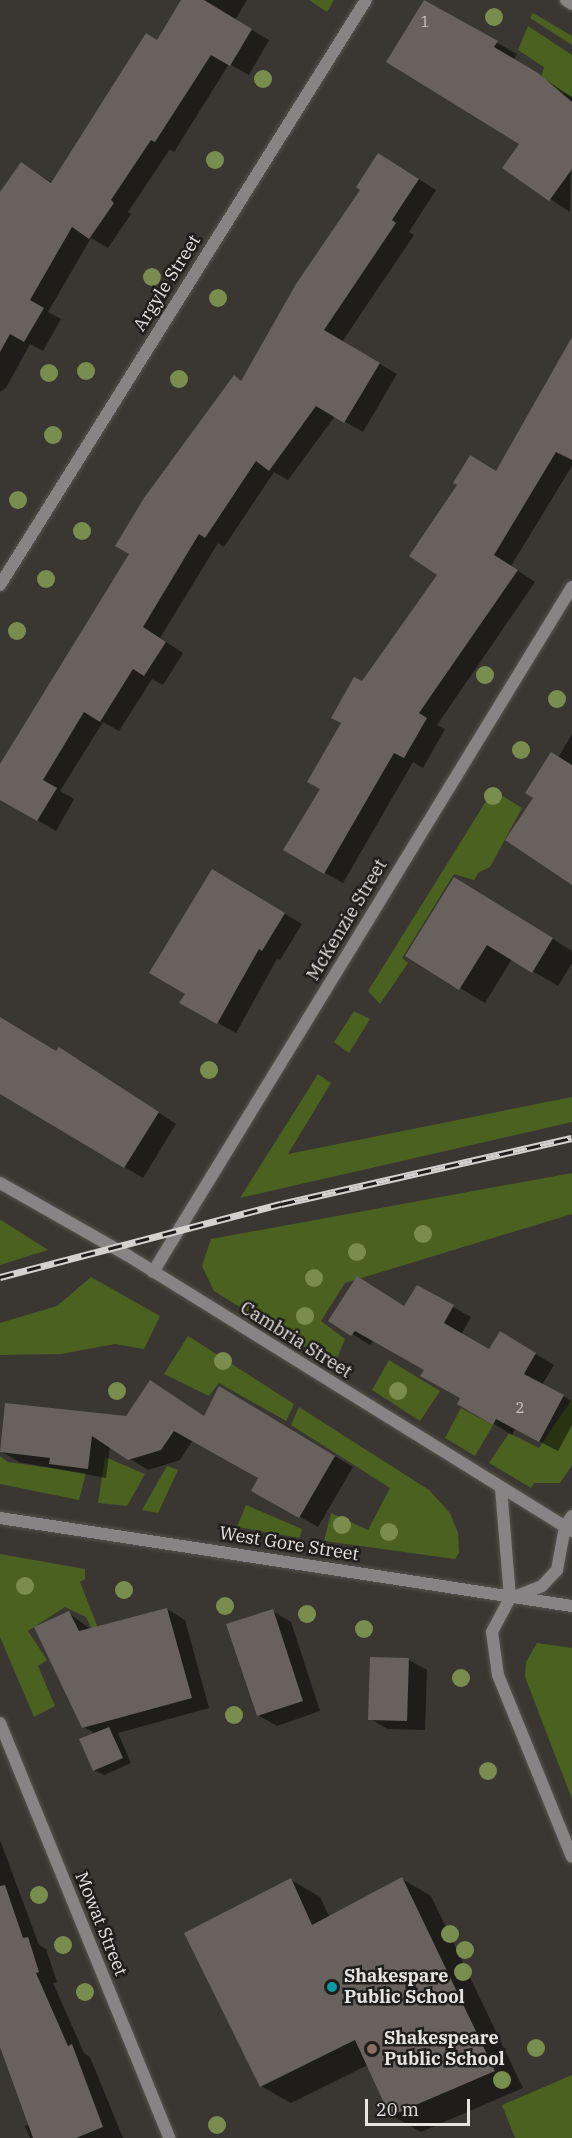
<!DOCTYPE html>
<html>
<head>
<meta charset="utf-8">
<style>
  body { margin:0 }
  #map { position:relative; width:572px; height:2138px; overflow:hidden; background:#3a3732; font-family:"IBM Plex Serif",serif }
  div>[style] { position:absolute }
  .green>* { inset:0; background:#4b6120 }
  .shadow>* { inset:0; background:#0007 }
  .building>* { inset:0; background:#68615e }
  .roads { filter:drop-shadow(0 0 2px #56534e) drop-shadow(0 0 2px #56534e) }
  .minor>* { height:12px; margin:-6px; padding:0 6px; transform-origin:6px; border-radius:6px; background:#888485 }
  .tertiary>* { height:12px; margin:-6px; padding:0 6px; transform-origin:6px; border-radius:6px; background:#888485 }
  .rail>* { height:7px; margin-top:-3.5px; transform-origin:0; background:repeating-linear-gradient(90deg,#201e1c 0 14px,#d4d2cf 0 28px); box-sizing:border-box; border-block:2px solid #d4d2cf }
  .trees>* { width:18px; height:18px; margin:-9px; border-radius:50%; background:#798e4e }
  .dots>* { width:16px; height:16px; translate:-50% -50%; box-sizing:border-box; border:3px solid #201e1c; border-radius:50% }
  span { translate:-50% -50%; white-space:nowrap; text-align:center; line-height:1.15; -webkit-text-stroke:5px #201e1c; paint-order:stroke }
  .number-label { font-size:15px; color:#c6c3c0 }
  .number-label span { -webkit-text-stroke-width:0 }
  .street-label { font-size:18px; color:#e6e4e1 }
  .poi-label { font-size:18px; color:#e6e4e1; font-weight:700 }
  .left { translate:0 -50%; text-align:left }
  .scale { position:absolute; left:365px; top:2099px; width:105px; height:27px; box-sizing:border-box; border:3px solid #e6e4e1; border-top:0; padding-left:8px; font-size:18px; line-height:21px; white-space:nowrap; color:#e6e4e1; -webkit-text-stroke:4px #201e1c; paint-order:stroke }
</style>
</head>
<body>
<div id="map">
  <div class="green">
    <div style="clip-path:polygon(309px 0,334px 0,327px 12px)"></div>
    <div style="clip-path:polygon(533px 13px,572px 36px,572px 45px,530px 18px)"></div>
    <div style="clip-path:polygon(528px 26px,572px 55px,572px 97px,540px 82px,544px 67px,518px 50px)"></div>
    <div style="clip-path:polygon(493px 790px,522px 808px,490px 867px,479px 872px,474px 880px,454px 874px,402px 958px,408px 963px,380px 1004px,368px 991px)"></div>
    <div style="clip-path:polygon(354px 1011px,370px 1019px,349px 1053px,334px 1042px)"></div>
    <div style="clip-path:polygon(318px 1074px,331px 1083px,288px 1154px,572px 1097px,572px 1122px,240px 1198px)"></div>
    <div style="clip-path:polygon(572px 1173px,572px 1214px,345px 1283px,321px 1321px,345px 1339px,334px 1366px,214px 1291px,202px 1266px,211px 1239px)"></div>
    <div style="clip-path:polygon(0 1220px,1px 1220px,48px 1250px,0 1265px)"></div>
    <div style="clip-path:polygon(91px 1277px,160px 1316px,144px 1349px,115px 1344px,61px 1354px,0 1355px,0 1323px,57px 1306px)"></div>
    <div style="clip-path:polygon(188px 1336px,294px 1404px,286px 1421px,219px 1383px,209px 1396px,164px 1374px)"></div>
    <div style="clip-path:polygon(389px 1360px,440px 1391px,420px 1421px,372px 1390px)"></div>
    <div style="clip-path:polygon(572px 1399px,572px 1465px,560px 1483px,534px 1483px,531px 1488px,489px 1463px,509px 1433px,539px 1448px)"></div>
    <div style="clip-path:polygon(299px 1407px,429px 1490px,450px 1513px,458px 1533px,459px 1553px,455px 1559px,324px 1541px,331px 1513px,368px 1530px,390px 1488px,291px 1425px)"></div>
    <div style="clip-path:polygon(461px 1408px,493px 1425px,475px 1456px,445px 1438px)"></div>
    <div style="clip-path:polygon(0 1456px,8px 1462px,86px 1473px,79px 1500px,0 1484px)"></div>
    <div style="clip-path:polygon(105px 1457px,145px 1474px,127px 1506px,98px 1503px)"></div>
    <div style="clip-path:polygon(167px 1466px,178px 1470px,158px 1513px,142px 1510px)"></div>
    <div style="clip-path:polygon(246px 1505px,302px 1529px,300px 1538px,237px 1527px)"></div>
    <div style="clip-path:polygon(0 1554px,85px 1569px,85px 1579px,80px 1582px,120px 1684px,86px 1617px,65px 1607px,28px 1631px,47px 1660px,38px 1666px,55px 1706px,34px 1717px,0 1637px)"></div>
    <div style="clip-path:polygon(537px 1643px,572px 1648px,572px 1799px,525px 1677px,526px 1662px)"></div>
    <div style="clip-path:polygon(572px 2075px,572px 2138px,515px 2138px,502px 2105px)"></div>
  </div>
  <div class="shadow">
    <div style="clip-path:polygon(183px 0,247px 0,235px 20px,269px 40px,249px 75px,229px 64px,174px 152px,170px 149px,128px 212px,131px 214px,108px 248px,91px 238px,48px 312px,61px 319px,43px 351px,30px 344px,6px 388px,0 392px,0 195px,21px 164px,53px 183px,158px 42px)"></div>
    <div style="clip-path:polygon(424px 2px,517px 54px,514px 59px,572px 97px,570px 212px,504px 168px,521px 143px)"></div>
    <div style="clip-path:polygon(397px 165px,436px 190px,409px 232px,414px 235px,342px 342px,397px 374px,363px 432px,335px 416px,288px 480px,274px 472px,224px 547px,218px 543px,160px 638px,183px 653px,163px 685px,152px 679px,119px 731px,103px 722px,60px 791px,74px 799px,56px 831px,0 798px,0 768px,242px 382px)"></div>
    <div style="clip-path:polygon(572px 338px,572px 466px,511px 566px,535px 582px,437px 725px,445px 729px,423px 768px,413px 762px,343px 883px,285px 850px,322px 789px,363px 683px,439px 574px)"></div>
    <div style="clip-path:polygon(572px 734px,572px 882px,558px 758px)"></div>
    <div style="clip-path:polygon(212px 871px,302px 924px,280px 960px,277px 959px,236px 1033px,181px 1003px,187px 993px)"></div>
    <div style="clip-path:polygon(479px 893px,572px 951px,572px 963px,558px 986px,512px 959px,485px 1003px,460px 988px)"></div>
    <div style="clip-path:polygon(0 1039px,78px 1059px,176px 1124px,143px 1178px,0 1093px)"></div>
    <div style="clip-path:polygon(417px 1287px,471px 1317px,461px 1335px,490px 1351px,500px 1333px,554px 1365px,542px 1385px,572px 1401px,572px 1425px,558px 1451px,515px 1429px,512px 1435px,459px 1403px,462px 1398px,426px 1369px,374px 1340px,370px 1345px,330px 1320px,405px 1307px)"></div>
    <div style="clip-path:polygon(238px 1398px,353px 1467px,318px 1527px,253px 1490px,260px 1478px,193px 1440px,180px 1460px,148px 1470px,110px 1446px,106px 1478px,19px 1462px,1px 1451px,127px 1418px,205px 1417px)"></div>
    <div style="clip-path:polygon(167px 1609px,185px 1620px,209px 1708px,118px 1733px,131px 1763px,104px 1775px,94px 1770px,96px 1734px,84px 1727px,69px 1613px,90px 1629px)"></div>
    <div style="clip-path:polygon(272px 1611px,291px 1622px,320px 1711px,277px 1726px,258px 1715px)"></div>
    <div style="clip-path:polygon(409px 1660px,427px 1670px,425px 1730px,388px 1729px,370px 1719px)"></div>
    <div style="clip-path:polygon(0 1840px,39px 1945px,46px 1949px,57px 1982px,53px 1983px,84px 2053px,90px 2057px,123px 2138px,30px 2138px,25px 2126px,30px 2124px,0 2044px)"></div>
    <div style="clip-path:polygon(402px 1879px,431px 1896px,523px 2088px,421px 2132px,391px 2115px,368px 2065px,291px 2103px,261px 2086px,291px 1880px,320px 1897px,330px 1918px)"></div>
  </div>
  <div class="building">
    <div style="clip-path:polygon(181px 0,204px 0,252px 29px,230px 66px,211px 55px,155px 142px,151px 140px,111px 200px,114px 203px,89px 239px,72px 227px,30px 300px,44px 308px,24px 342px,10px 334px,0 352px,0 192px,21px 162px,51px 183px,146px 33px,157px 40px)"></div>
    <div style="clip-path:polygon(424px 0,498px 41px,494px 47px,538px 73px,572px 102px,572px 169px,549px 201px,502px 168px,519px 144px,386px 62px)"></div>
    <div style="clip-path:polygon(378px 153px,419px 179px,392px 220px,396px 223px,324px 330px,380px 363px,344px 423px,316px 406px,269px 471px,256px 461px,205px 538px,199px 534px,143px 627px,166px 642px,144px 676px,133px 669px,100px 722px,84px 712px,43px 780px,57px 788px,37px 821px,0 800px,0 764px,129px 554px,115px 546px,144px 498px,234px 375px,241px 381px,296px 284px,360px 190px,356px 187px)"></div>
    <div style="clip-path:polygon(572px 337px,572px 460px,556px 452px,494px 555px,518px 570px,419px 713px,427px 718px,404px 758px,394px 753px,324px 874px,283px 850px,320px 789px,307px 782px,341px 723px,331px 718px,354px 677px,362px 681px,437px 575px,409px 556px,457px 485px,453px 483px,470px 455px,496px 471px)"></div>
    <div style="clip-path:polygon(551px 752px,572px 765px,572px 885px,505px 840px,533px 798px,525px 793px)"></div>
    <div style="clip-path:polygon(212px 869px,285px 913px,262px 951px,259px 949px,217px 1024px,179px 1003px,185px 994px,149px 973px)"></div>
    <div style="clip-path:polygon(454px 877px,553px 938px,532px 973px,487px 945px,459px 990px,405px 956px)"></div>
    <div style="clip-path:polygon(0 1017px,56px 1051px,59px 1047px,159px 1112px,124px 1168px,0 1094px)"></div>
    <div style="clip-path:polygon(357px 1276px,404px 1306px,417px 1285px,454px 1305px,444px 1323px,489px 1349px,500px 1331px,536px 1353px,524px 1374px,564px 1395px,539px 1442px,496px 1419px,493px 1425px,457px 1404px,460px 1398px,420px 1376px,424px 1370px,355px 1331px,351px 1336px,328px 1321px)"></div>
    <div style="clip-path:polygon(150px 1380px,204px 1416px,219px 1386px,335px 1456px,299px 1518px,251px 1491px,258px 1478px,174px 1431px,161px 1450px,128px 1460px,92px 1436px,88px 1469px,49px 1464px,50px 1458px,0 1452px,5px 1403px,126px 1416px)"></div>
    <div style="clip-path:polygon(167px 1608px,192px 1698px,82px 1728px,34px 1627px,69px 1611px,79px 1631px)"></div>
    <div style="clip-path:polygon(273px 1609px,303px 1701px,257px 1716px,226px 1624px)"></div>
    <div style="clip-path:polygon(370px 1657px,409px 1658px,407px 1721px,368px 1720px)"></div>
    <div style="clip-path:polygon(109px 1727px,123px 1758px,93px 1771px,79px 1739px)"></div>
    <div style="clip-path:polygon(402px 1877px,495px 2071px,390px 2116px,355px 2040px,260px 2087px,184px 1933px,291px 1878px,312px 1925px)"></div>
    <div style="clip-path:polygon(5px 1885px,23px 1938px,28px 1937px,39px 1972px,36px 1973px,68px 2046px,72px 2044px,103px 2127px,76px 2138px,33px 2138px,0 2047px,0 1886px)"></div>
  </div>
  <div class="roads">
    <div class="minor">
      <div style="left:566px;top:0;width:7px;rotate:34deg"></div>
      <div style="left:0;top:585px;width:690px;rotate:-57.97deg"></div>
      <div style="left:0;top:1183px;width:146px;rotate:29.6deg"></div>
      <div style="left:127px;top:1255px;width:524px;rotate:31.81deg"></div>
      <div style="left:153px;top:1272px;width:803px;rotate:-58.55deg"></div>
      <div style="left:501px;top:1488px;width:110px;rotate:85.3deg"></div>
      <div style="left:510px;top:1598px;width:38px;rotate:118deg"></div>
      <div style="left:492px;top:1632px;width:43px;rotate:82.1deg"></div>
      <div style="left:498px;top:1675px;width:196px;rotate:67.9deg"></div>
      <div style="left:511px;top:1598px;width:33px;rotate:-21deg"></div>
      <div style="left:542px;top:1586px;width:22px;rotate:-47deg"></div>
      <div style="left:557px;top:1570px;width:44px;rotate:-79.5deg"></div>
      <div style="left:565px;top:1527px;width:13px;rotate:-58deg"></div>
      <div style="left:0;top:1723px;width:448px;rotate:67.8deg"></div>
    </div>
    <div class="tertiary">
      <div style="left:0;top:1518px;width:579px;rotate:8.75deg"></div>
    </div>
  </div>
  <div class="rail">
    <div style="left:0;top:1277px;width:290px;rotate:-14.6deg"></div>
    <div style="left:281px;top:1204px;width:298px;rotate:-12.8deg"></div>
  </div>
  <div class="trees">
    <div style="left:494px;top:17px"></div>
    <div style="left:263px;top:79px"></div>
    <div style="left:215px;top:160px"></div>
    <div style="left:152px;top:277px"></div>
    <div style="left:218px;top:298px"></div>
    <div style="left:86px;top:371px"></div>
    <div style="left:49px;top:373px"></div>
    <div style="left:179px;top:379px"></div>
    <div style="left:53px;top:435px"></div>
    <div style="left:18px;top:500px"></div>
    <div style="left:82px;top:531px"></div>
    <div style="left:46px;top:579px"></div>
    <div style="left:17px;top:631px"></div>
    <div style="left:485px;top:675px"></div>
    <div style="left:557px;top:699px"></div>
    <div style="left:521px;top:750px"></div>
    <div style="left:493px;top:796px"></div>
    <div style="left:209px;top:1070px"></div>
    <div style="left:423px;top:1234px"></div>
    <div style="left:357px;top:1252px"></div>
    <div style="left:314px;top:1278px"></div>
    <div style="left:305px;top:1316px"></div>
    <div style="left:223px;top:1361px"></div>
    <div style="left:117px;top:1391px"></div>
    <div style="left:398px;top:1391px"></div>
    <div style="left:342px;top:1525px"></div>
    <div style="left:389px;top:1532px"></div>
    <div style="left:25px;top:1586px"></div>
    <div style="left:124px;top:1590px"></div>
    <div style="left:225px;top:1606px"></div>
    <div style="left:307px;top:1614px"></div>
    <div style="left:364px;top:1629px"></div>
    <div style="left:461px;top:1678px"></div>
    <div style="left:234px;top:1715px"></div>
    <div style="left:488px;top:1771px"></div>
    <div style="left:39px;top:1895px"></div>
    <div style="left:450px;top:1934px"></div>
    <div style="left:63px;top:1945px"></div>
    <div style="left:465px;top:1950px"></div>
    <div style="left:463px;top:1972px"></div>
    <div style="left:85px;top:1992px"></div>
    <div style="left:536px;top:2048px"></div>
    <div style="left:502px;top:2080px"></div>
    <div style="left:217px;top:2125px"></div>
  </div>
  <div class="dots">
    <div style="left:332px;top:1987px;background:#0f9aa8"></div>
    <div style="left:372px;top:2049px;background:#8d6e63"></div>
  </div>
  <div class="number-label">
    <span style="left:425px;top:22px">1</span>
    <span style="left:520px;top:1408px">2</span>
  </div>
  <div class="street-label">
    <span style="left:167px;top:283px;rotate:-58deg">Argyle Street</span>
    <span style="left:347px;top:920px;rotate:-59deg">McKenzie Street</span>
    <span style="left:296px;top:1340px;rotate:32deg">Cambria Street</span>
    <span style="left:289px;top:1544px;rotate:9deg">West Gore Street</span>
    <span style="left:101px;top:1924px;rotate:68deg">Mowat Street</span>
  </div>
  <div class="poi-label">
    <span class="left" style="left:344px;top:1987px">Shakespare<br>Public School</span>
    <span class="left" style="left:384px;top:2049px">Shakespeare<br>Public School</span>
  </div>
  <div class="scale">20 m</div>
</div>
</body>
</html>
